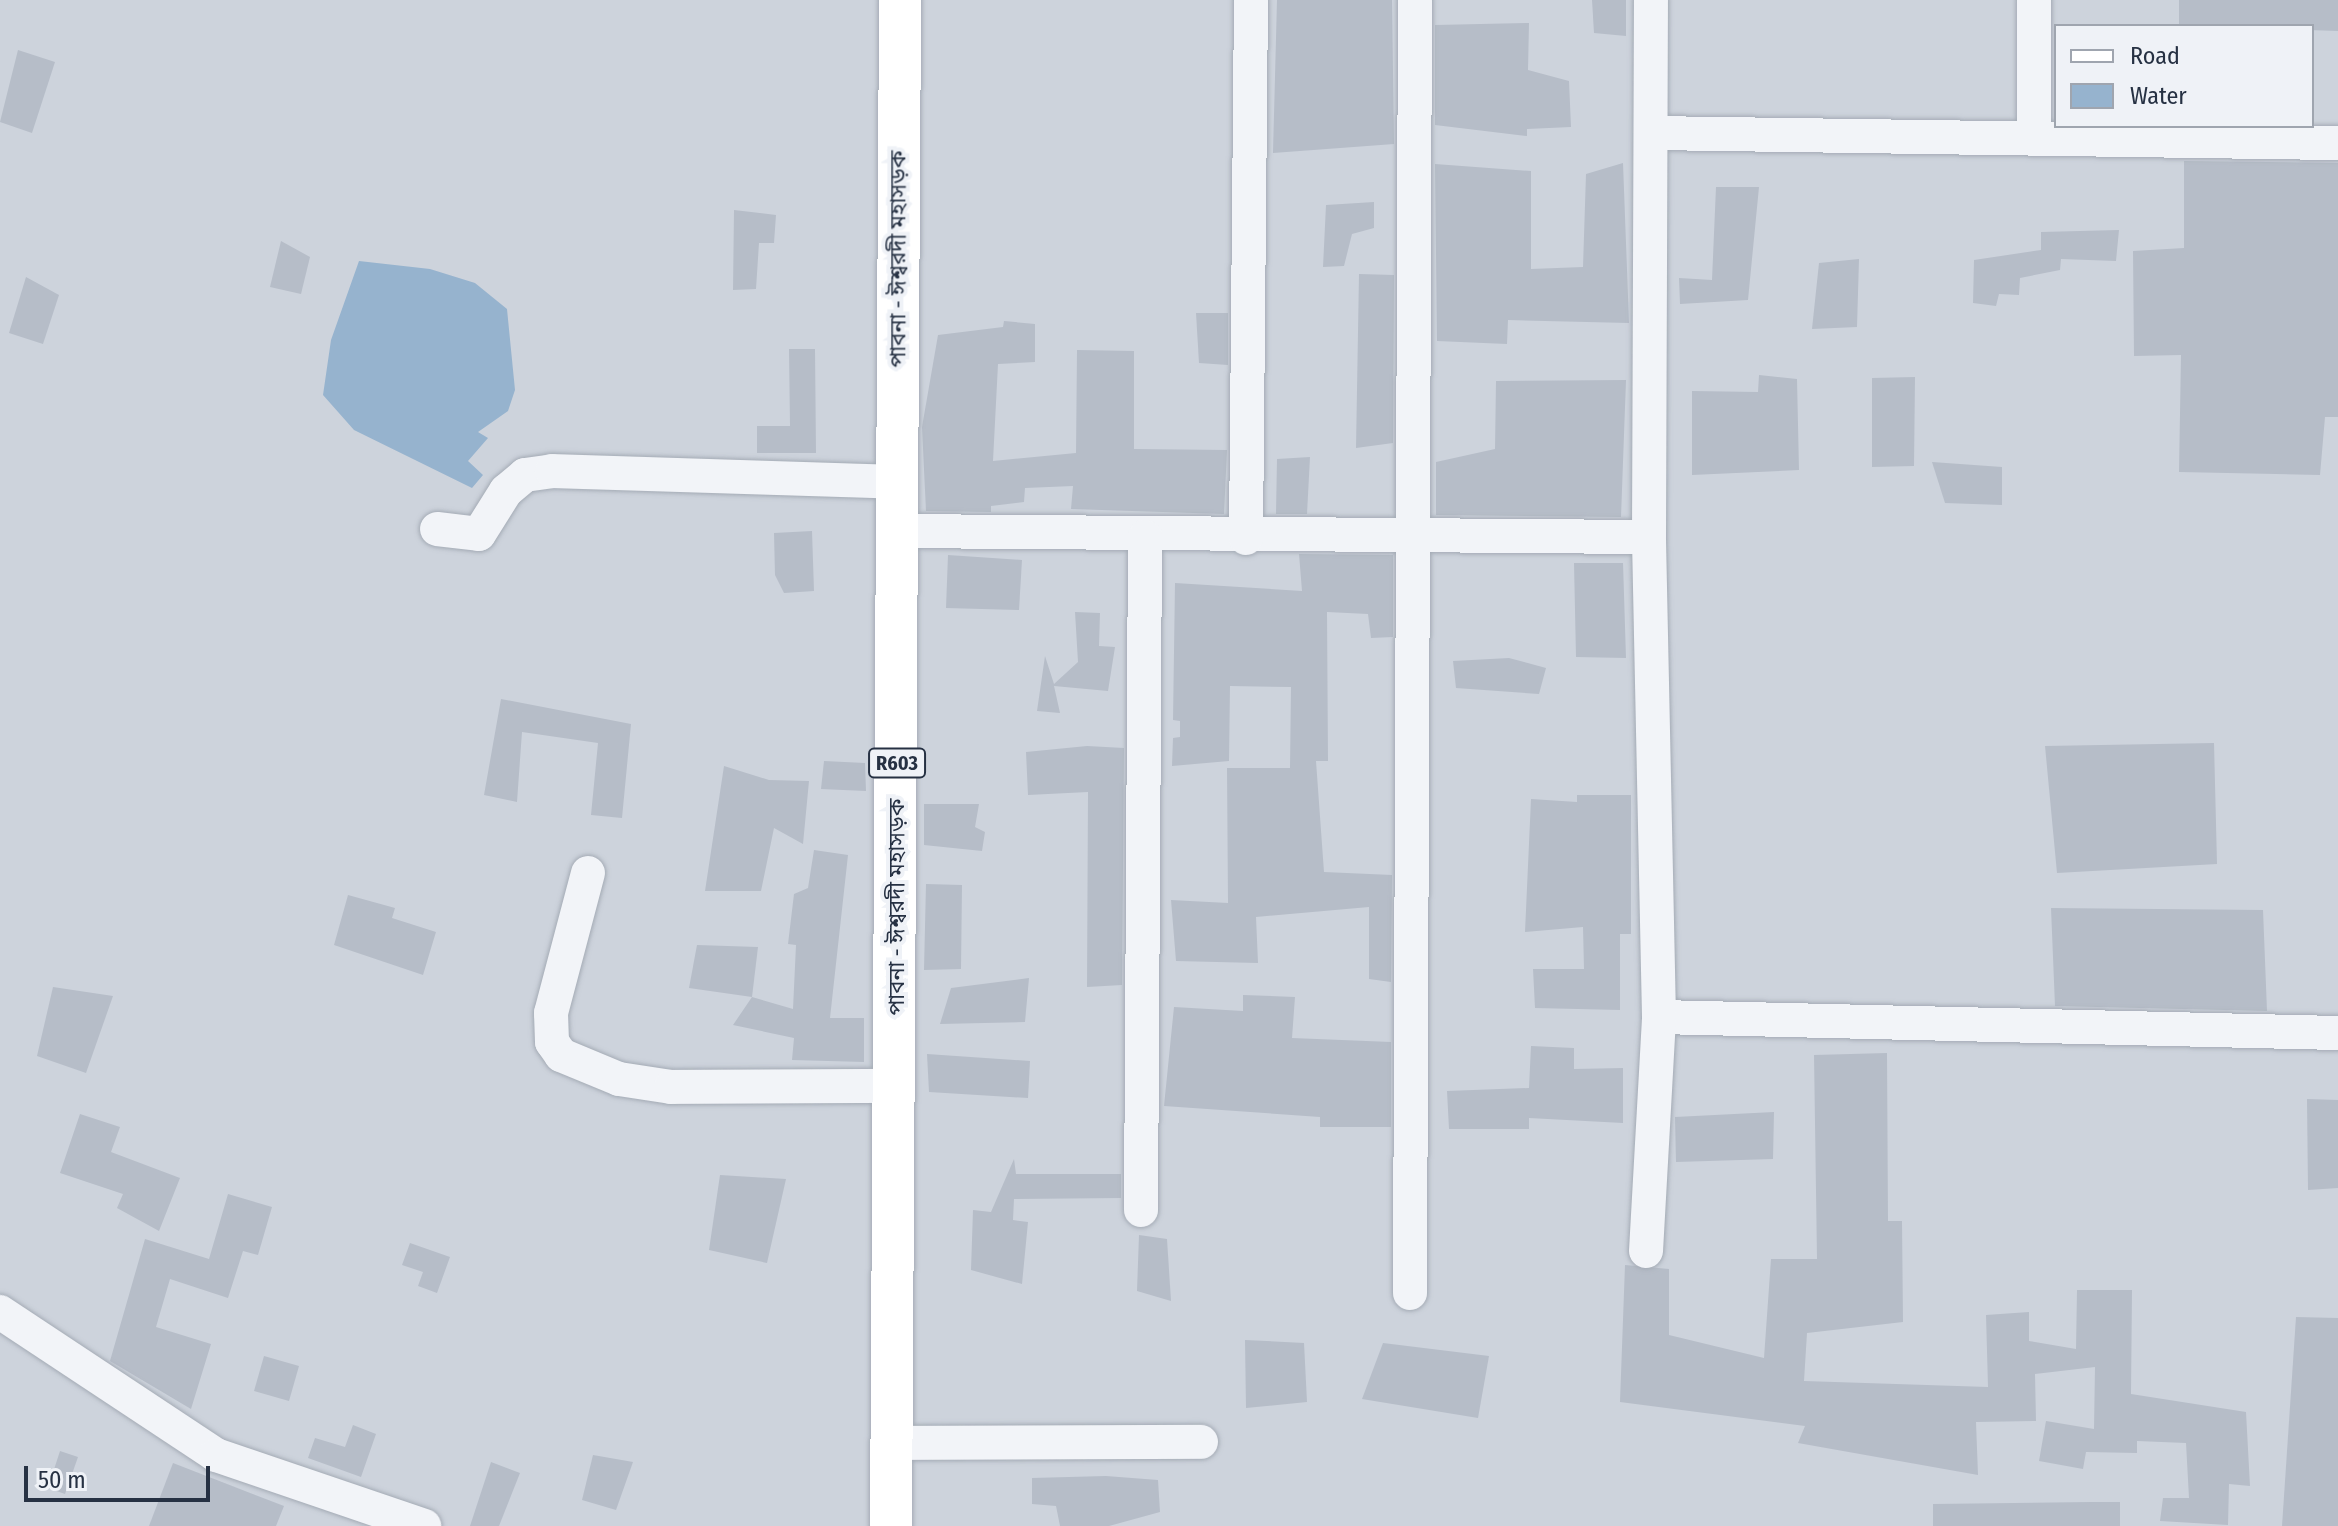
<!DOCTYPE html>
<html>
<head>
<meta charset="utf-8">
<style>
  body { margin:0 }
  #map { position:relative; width:2338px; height:1526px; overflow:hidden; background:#dfe4ea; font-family:"Fira Sans Condensed","Noto Sans Bengali",sans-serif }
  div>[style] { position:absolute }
  .built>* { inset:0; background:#cdd3dc }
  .water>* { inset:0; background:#96b3ce }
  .building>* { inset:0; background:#b6bdc8 }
  .roads { filter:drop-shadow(0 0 2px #a4abb5) drop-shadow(0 0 2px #a4abb5) }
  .minor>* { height:34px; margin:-17px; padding:0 17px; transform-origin:17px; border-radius:17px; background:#f2f4f8 }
  .major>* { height:42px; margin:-21px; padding:0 21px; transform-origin:21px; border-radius:21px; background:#fff }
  span { translate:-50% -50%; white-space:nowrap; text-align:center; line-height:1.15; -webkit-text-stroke:8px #eff2f7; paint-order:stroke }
  .shield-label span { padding:2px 6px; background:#eff2f7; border:2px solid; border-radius:6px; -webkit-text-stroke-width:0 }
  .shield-label { font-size:20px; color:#263143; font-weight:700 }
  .street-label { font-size:22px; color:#263143 }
  .legend { position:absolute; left:2054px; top:24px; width:260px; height:104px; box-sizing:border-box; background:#eff2f7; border:2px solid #9fa5af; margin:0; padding:10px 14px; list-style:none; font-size:24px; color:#263143 }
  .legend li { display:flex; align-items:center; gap:16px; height:40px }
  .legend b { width:40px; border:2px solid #9fa5af }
  .scale { position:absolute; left:24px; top:1466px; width:186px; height:36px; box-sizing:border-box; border:4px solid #263143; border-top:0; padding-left:10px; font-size:24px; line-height:28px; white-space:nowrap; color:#263143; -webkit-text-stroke:6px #eff2f7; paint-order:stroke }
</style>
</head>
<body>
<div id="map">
  <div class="built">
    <div style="clip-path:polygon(evenodd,0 0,2338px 0,2338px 1526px,0 1526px,0 0,2056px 26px,2312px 26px,2312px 126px,2056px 126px,2056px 26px)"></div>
  </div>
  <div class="water">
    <div style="clip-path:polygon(359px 261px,430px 269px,475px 283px,507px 309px,515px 390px,508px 411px,478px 432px,488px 438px,468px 461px,483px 475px,472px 488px,354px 430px,323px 395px,331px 340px)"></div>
  </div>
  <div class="building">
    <div style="clip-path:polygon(1277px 0,1392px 0,1394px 144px,1273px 153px)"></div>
    <div style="clip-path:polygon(1592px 0,1626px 0,1626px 36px,1594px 33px)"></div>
    <div style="clip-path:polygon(2179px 0,2338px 0,2338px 31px,2179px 26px)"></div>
    <div style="clip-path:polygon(1529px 23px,1528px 70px,1569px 81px,1571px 127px,1527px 129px,1527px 136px,1435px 125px,1435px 25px)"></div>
    <div style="clip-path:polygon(18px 50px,55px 62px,32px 133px,0 122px)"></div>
    <div style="clip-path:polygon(2184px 161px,2338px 163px,2338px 417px,2325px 417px,2320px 475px,2179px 472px,2181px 355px,2134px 356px,2133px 251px,2184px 248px)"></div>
    <div style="clip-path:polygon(1623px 163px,1629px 323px,1508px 320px,1507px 344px,1437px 341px,1435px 164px,1531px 171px,1531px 269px,1583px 267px,1586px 174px)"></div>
    <div style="clip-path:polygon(1716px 187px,1759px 187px,1748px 300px,1680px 304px,1679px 278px,1712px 280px)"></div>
    <div style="clip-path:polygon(1374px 202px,1374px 228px,1352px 234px,1344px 266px,1323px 267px,1326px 205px)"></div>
    <div style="clip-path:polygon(734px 210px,776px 215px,774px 243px,759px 243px,756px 289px,733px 290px)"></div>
    <div style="clip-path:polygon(2119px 230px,2116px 261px,2061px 259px,2060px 270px,2020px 278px,2019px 295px,1999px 294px,1996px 306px,1973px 303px,1974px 260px,2041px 250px,2041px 232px)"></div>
    <div style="clip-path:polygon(281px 241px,310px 257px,301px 294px,270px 287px)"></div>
    <div style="clip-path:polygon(1859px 259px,1857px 327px,1812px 329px,1819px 263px)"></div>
    <div style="clip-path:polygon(1359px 274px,1394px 275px,1393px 443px,1356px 448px)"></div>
    <div style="clip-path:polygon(26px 277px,59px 295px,43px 344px,9px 333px)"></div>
    <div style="clip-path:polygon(1196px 313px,1228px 313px,1228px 365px,1199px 363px)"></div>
    <div style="clip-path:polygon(1004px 321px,1035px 324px,1035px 362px,998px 364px,993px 461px,1076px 453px,1077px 350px,1134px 351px,1134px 449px,1227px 450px,1224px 514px,1071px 509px,1073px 486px,1025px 488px,1024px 502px,991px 506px,991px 512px,926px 511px,922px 427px,938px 335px,1003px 327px)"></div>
    <div style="clip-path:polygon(789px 349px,815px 349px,816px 453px,757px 453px,757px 426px,790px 426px)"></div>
    <div style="clip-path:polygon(1759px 375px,1797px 379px,1799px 470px,1692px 475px,1692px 391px,1758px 392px)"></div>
    <div style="clip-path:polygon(1915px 377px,1914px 466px,1872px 467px,1872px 378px)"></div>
    <div style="clip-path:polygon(1626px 380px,1621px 517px,1436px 515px,1436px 462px,1495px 449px,1496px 381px)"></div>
    <div style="clip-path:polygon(1310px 457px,1307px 514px,1276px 514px,1277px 459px)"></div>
    <div style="clip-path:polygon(1932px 462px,2002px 467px,2002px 505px,1945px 503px)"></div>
    <div style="clip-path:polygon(812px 531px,814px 591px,784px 593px,775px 575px,774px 533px)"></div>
    <div style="clip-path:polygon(1299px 554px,1393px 555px,1393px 637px,1371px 638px,1368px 614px,1327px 612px,1328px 761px,1316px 761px,1324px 872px,1392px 875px,1391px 982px,1369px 979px,1369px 907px,1256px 917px,1258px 963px,1176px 961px,1171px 900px,1228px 903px,1227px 768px,1290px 768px,1291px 687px,1230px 686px,1229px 761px,1172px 766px,1173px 738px,1180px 737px,1180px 721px,1173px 720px,1175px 583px,1302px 591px)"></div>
    <div style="clip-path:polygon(948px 555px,1022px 560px,1019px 610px,946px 608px)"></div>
    <div style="clip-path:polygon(1574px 563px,1623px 563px,1626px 658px,1576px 657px)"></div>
    <div style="clip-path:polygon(1075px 612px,1100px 613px,1099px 646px,1115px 647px,1108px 691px,1054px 686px,1060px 713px,1037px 711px,1045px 656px,1054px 684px,1078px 662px)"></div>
    <div style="clip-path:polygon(1509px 658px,1546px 668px,1539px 694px,1456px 688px,1453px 661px)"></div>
    <div style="clip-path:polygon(501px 699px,631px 724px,622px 818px,591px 815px,598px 743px,522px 732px,517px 802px,484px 795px)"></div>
    <div style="clip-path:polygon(2214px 743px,2217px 864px,2057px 873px,2045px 746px)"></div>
    <div style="clip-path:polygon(1087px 746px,1124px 748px,1122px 985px,1087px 987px,1088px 792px,1028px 795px,1026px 752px)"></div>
    <div style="clip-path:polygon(824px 761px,865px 763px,866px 791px,821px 789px)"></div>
    <div style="clip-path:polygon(724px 766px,769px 780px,809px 781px,803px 844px,774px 828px,761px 891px,705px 891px)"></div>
    <div style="clip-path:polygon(1577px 795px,1631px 795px,1631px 934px,1620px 934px,1620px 1010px,1535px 1008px,1533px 969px,1584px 969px,1583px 927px,1525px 932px,1531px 799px,1577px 802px)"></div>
    <div style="clip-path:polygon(924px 804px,979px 804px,975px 827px,985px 832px,982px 851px,924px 845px)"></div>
    <div style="clip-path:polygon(814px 850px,848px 855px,830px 1018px,864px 1018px,864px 1062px,792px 1060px,794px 1038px,733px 1025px,752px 997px,793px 1009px,796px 945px,788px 944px,794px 894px,808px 888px)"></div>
    <div style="clip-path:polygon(926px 884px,962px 885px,961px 969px,924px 970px)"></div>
    <div style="clip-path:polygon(348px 895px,395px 908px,392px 918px,436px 932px,423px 975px,334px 945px)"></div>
    <div style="clip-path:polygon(2051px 908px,2263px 910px,2267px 1011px,2055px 1006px)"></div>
    <div style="clip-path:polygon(697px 945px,758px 947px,752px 997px,689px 988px)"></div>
    <div style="clip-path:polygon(1029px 978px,1025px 1022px,940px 1024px,951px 988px)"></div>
    <div style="clip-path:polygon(53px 987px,113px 996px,86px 1073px,37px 1056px)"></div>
    <div style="clip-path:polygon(1243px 995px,1295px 997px,1292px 1038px,1391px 1042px,1391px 1127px,1320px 1127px,1320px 1117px,1164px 1106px,1174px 1007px,1243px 1011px)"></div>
    <div style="clip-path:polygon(1531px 1046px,1574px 1048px,1574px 1069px,1623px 1068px,1623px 1123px,1529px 1118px,1529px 1129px,1449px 1129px,1447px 1091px,1529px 1088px)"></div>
    <div style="clip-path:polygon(1887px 1053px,1888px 1221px,1902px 1221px,1903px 1322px,1807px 1333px,1804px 1381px,1988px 1387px,1986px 1315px,2029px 1312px,2029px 1341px,2076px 1349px,2077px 1290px,2132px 1290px,2131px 1394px,2246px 1412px,2250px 1486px,2229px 1484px,2228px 1525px,2160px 1521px,2163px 1498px,2189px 1498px,2186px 1443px,2137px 1441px,2137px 1453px,2086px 1452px,2083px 1469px,2039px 1461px,2046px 1421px,2094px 1429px,2095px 1367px,2035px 1374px,2036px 1421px,1976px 1422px,1978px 1475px,1798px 1443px,1805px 1426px,1620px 1402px,1625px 1265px,1669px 1269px,1669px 1335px,1764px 1358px,1771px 1259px,1817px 1259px,1814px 1055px)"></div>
    <div style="clip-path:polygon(927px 1054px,1030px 1061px,1028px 1098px,929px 1092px)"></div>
    <div style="clip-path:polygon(2307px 1099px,2338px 1100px,2338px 1188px,2308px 1190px)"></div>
    <div style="clip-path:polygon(1774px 1112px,1773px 1159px,1676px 1162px,1675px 1117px)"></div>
    <div style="clip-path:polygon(80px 1114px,120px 1127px,111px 1152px,180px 1178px,159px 1231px,117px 1208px,123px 1194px,60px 1173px)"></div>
    <div style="clip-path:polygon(1014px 1159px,1016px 1174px,1121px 1174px,1121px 1198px,1014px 1199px,1013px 1220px,1028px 1222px,1022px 1284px,971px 1270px,973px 1210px,991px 1212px)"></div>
    <div style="clip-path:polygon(720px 1175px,786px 1179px,767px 1263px,709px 1250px)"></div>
    <div style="clip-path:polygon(228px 1194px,272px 1207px,258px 1255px,243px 1251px,228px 1298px,170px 1279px,156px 1327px,211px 1344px,191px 1409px,110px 1361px,145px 1239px,209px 1259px)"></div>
    <div style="clip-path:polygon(1139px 1235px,1167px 1239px,1171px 1301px,1137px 1291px)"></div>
    <div style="clip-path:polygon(410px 1243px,450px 1257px,437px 1293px,418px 1286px,423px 1272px,402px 1265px)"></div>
    <div style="clip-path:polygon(2296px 1317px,2338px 1318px,2338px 1526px,2282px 1526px)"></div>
    <div style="clip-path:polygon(1245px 1340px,1304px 1343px,1307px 1402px,1246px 1408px)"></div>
    <div style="clip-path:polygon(1383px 1343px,1489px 1356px,1478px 1418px,1362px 1399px)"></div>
    <div style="clip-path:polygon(264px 1356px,299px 1366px,289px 1401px,254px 1391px)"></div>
    <div style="clip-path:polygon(353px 1425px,376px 1434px,361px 1477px,308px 1458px,315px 1438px,345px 1447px)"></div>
    <div style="clip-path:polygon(60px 1451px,78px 1457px,65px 1494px,48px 1488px)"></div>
    <div style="clip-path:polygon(593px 1455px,633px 1462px,616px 1510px,582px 1500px)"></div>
    <div style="clip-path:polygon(491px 1462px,520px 1473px,499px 1526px,470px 1526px)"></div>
    <div style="clip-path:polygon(173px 1463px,284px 1506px,276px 1526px,149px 1526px)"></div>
    <div style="clip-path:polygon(1106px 1476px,1158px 1480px,1160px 1512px,1109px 1526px,1060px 1526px,1056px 1506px,1032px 1504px,1032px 1478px)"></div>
    <div style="clip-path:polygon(2091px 1502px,2120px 1502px,2120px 1526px,1933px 1526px,1933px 1504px)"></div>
  </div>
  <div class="roads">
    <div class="minor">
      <div style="left:1652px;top:133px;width:686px;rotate:0.84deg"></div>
      <div style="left:2034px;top:139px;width:139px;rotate:-90deg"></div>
      <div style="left:437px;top:529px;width:42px;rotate:6.8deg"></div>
      <div style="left:479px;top:534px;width:51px;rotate:-57.9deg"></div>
      <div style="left:506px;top:491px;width:25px;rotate:-40deg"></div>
      <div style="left:525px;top:475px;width:27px;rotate:-8deg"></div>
      <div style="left:552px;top:471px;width:345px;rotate:1.8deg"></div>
      <div style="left:898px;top:531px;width:751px;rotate:0.46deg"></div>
      <div style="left:1246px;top:538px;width:538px;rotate:-89.47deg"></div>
      <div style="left:588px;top:873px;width:145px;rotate:104.8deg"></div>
      <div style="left:551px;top:1013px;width:29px;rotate:88deg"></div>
      <div style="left:552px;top:1042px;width:16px;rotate:55deg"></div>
      <div style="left:561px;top:1055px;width:63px;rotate:22.5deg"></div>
      <div style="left:619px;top:1079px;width:53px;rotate:8.7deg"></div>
      <div style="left:671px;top:1087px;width:226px;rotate:-0.3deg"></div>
      <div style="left:1659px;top:1017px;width:679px;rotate:1.35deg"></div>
      <div style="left:1141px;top:1210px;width:673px;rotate:-89.66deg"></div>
      <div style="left:1646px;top:1251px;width:234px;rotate:-86.8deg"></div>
      <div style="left:1659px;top:1017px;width:480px;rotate:-91.2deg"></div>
      <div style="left:1649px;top:537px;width:537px;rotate:-89.79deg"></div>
      <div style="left:1410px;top:1293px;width:1293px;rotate:-89.78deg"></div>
      <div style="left:0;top:1312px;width:259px;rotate:33.5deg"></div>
      <div style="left:216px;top:1455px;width:220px;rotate:18.8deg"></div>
      <div style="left:892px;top:1443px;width:309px;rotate:-0.2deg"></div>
    </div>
    <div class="major">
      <div style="left:891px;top:1526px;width:1526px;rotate:-89.66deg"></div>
    </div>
  </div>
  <div class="shield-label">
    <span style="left:897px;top:763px">R603</span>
  </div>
  <div class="street-label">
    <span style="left:898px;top:259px;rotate:-90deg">পাবনা - ঈশ্বরদী মহাসড়ক</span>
    <span style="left:897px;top:907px;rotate:-90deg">পাবনা - ঈশ্বরদী মহাসড়ক</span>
  </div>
  <ul class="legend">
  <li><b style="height:10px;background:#fff"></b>Road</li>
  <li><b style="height:22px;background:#96b3ce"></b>Water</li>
  </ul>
  <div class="scale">50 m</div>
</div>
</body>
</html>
